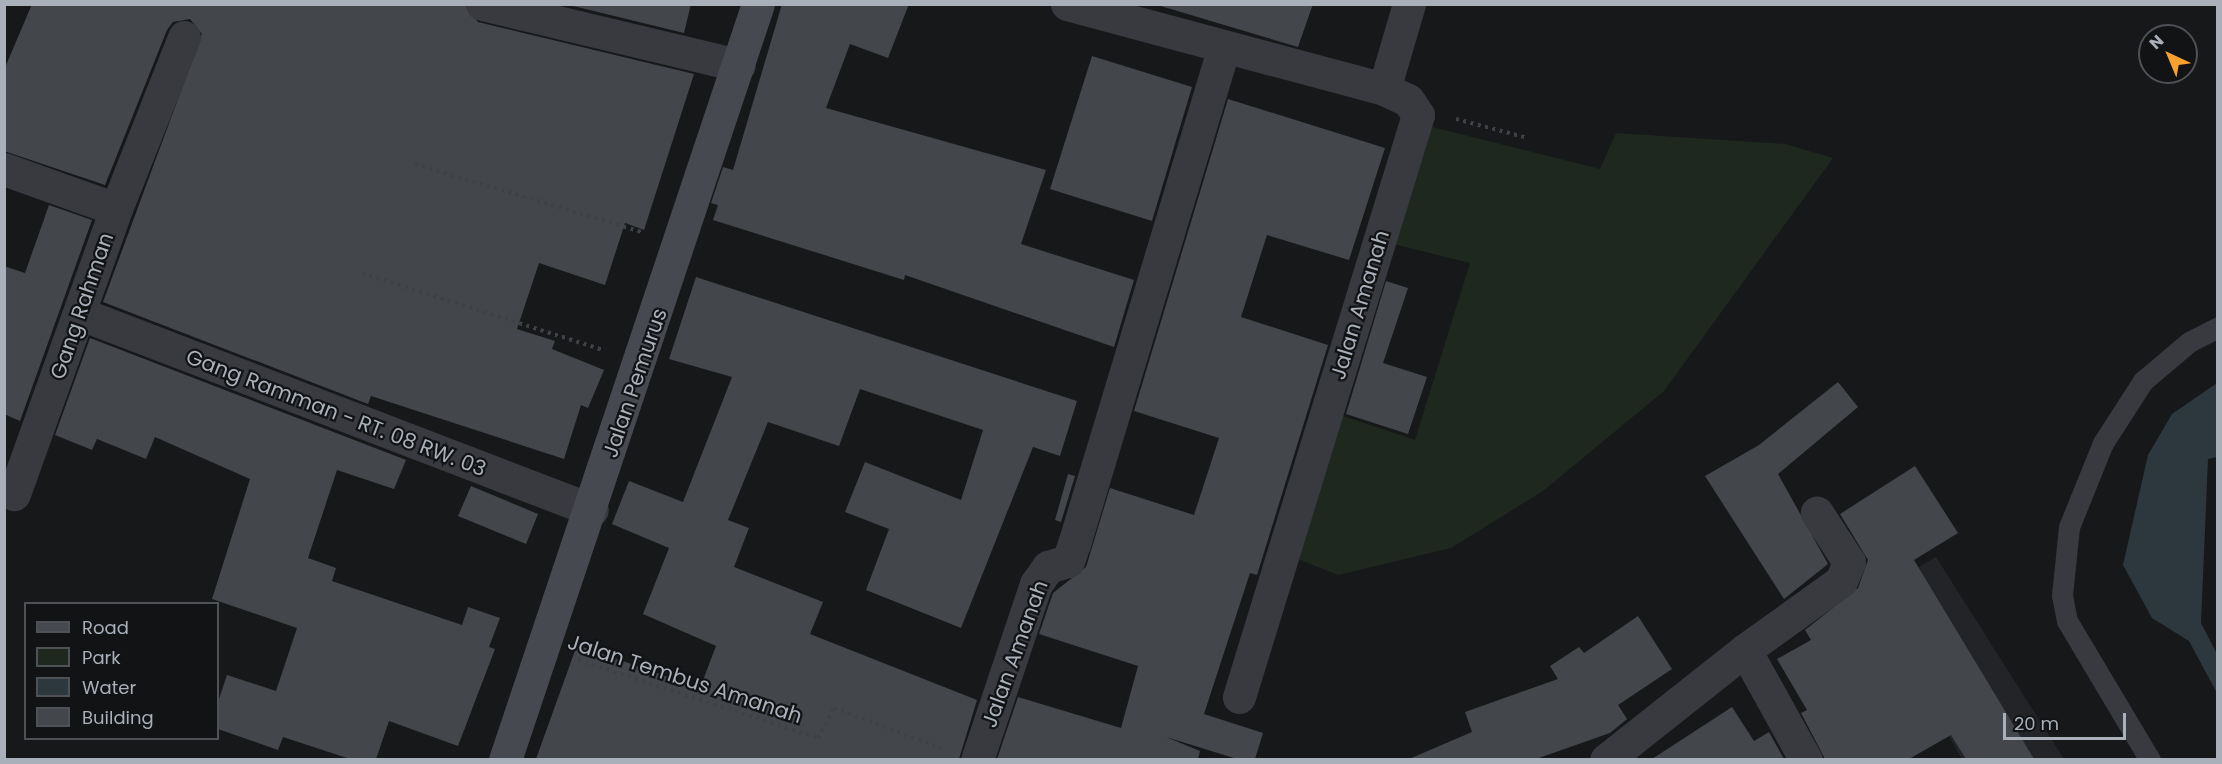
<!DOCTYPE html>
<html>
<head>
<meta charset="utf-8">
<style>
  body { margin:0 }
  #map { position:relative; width:2222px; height:764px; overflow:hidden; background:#17181a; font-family:Poppins,sans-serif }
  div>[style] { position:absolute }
  .built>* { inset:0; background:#232427 }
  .green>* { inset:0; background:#1f281f }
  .water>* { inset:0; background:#2d383e }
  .building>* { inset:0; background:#43464a }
  .path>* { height:4px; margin-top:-2px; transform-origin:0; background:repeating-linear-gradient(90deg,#3e4146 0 3px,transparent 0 7.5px) }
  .lane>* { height:21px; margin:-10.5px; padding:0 10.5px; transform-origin:10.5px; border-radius:10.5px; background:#383a3f }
  .street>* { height:33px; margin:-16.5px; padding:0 16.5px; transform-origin:16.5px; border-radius:16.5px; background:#383a3f }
  .secondary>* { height:33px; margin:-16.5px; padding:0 16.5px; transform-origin:16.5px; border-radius:16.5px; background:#46494f }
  span { translate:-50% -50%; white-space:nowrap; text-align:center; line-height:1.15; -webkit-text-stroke:4.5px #121315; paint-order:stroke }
  .street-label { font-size:21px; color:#a9b0ba }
  .frame { position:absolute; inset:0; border:6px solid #a9b0ba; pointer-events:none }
  .legend { position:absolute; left:24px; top:602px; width:195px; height:138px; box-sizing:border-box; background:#121315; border:2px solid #4e5257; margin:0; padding:8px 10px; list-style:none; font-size:18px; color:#a9b0ba }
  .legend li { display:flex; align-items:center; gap:12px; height:30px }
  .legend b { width:30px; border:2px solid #4e5257 }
  .north { position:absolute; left:2138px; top:24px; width:60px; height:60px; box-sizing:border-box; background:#121315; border:2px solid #4e5257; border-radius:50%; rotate:316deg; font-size:16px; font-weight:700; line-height:24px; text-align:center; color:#a9b0ba }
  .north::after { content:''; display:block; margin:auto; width:21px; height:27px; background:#f9a030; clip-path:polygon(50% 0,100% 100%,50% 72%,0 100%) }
  .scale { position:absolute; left:2003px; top:713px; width:123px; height:27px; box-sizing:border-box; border:3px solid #a9b0ba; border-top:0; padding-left:8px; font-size:18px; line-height:21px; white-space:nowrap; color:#a9b0ba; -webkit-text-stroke:4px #121315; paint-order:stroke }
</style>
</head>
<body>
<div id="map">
  <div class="built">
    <div style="clip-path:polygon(1936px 557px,2064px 759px,1962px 759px,1870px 596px)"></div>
  </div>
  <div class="green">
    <div style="clip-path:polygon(1412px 122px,1600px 169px,1616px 133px,1785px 144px,1833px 158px,1664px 391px,1543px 491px,1451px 548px,1338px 575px,1288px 555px,1325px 410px,1415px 440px,1470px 263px,1374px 239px)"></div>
  </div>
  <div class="water">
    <div style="clip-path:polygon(2217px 383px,2217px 457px,2208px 459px,2201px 623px,2217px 654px,2217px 693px,2189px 641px,2152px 618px,2123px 565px,2148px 455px,2172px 414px)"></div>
  </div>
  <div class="building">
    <div style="clip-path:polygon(32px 4px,464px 4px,478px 22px,694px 74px,644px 230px,625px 223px,605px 285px,539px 263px,517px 329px,555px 341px,552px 349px,604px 370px,588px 408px,581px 405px,564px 459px,371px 396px,368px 404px,103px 302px,202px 34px,190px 19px,173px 22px,167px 30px,105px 185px,4px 151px,4px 70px)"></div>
    <div style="clip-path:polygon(565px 4px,691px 4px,684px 33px)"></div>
    <div style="clip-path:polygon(782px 4px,909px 4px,888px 58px,850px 44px,826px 108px,1046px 170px,1021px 244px,1134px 280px,1114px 347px,905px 275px,904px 280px,713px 220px,718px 205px,711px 203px,723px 167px,733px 170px)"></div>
    <div style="clip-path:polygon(1154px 4px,1313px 4px,1298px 47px)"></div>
    <div style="clip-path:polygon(1092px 56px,1192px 87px,1152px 221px,1050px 189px)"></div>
    <div style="clip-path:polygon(1228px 99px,1385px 148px,1349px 260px,1267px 235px,1241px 317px,1328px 345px,1257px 575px,1250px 573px,1204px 714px,1263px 733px,1255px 759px,1237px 759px,1166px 737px,1200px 751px,1198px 759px,997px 759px,1018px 697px,1121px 728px,1138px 666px,1039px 634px,1053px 593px,1086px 567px,1110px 488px,1194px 515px,1219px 438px,1134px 411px)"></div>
    <div style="clip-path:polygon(49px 205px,92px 220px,20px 421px,4px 414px,4px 266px,25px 273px)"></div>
    <div style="clip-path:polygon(696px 277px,1077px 401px,1060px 456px,1033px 447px,961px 628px,866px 590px,889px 529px,845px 512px,865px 462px,961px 500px,983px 430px,860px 389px,839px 446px,768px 422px,728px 520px,749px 528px,734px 567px,823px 602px,810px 634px,977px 700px,959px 759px,536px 759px,577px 645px,700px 688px,716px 646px,643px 614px,669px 548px,612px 524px,629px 481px,683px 502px,732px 377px,669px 359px)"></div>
    <div style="clip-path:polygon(1386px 281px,1408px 288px,1383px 363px,1427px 377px,1408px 434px,1346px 414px)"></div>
    <div style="clip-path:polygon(90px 338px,406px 460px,394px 489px,337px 470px,308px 558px,336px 568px,332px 581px,462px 625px,468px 607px,500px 618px,489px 647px,495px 649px,458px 746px,389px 721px,376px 759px,350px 759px,283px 737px,278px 750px,218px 729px,218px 702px,227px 675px,276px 691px,297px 628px,212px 599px,250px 479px,155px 437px,146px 459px,97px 439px,92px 450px,55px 435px)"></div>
    <div style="clip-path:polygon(1838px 382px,1858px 407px,1778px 474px,1828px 564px,1784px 599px,1705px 476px,1759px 445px)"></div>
    <div style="clip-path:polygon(1915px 466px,1958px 533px,1914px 560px,2034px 759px,1966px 759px,1951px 735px,1909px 759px,1825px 759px,1801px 713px,1807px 710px,1777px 659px,1811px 640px,1805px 630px,1858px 588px,1868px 560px,1840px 514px)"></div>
    <div style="clip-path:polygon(1068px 474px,1075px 476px,1061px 522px,1055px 520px)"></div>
    <div style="clip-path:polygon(471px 486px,538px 514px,526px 544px,458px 516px)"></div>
    <div style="clip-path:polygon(1638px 616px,1672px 669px,1618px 705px,1627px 719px,1610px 733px,1536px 759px,1409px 759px,1472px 732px,1465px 712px,1558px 679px,1550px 666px,1579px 647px,1584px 653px)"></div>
    <div style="clip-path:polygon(1732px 707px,1754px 741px,1769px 732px,1784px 759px,1652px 759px)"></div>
  </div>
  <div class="path">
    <div style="left:1456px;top:119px;width:74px;rotate:14.8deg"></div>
    <div style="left:415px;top:164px;width:236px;rotate:16.7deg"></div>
    <div style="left:362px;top:273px;width:254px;rotate:17.7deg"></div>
    <div style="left:578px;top:660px;width:252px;rotate:18deg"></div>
    <div style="left:818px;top:738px;width:34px;rotate:-62deg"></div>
    <div style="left:834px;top:708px;width:114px;rotate:20.5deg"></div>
  </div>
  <div class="lane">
    <div style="left:2150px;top:760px;width:162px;rotate:-120.8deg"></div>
    <div style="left:2067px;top:621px;width:26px;rotate:-101deg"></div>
    <div style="left:2062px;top:595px;width:68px;rotate:-84.1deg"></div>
    <div style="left:2069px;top:527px;width:91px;rotate:-68deg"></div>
    <div style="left:2103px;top:443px;width:74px;rotate:-57.2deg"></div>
    <div style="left:2143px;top:381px;width:60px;rotate:-40.3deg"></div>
    <div style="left:2189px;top:342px;width:33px;rotate:-27deg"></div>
  </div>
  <div class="street">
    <div style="left:482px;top:4px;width:264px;rotate:13.4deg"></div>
    <div style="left:1067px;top:4px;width:328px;rotate:15deg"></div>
    <div style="left:1384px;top:89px;width:26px;rotate:25deg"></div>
    <div style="left:1408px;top:100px;width:18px;rotate:56deg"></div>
    <div style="left:1418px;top:115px;width:609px;rotate:107.1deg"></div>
    <div style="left:1384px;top:89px;width:89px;rotate:-73.6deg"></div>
    <div style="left:4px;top:169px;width:119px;rotate:19.7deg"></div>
    <div style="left:116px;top:209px;width:303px;rotate:109.7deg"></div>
    <div style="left:116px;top:209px;width:185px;rotate:-68.4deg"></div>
    <div style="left:81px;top:314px;width:547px;rotate:20.98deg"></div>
    <div style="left:1745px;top:650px;width:118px;rotate:-35.7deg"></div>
    <div style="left:1841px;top:581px;width:21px;rotate:-67deg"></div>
    <div style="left:1849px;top:562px;width:59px;rotate:-123.1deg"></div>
    <div style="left:977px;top:760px;width:186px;rotate:-71.5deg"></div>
    <div style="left:1036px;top:584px;width:21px;rotate:-55deg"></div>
    <div style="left:1048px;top:567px;width:21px;rotate:-17deg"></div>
    <div style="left:1068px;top:561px;width:18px;rotate:-71deg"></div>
    <div style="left:1074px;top:544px;width:519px;rotate:-73.21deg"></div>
    <div style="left:1606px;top:760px;width:177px;rotate:-38.4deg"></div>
    <div style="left:1745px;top:650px;width:126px;rotate:61deg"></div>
  </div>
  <div class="secondary">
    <div style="left:505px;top:760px;width:797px;rotate:-71.5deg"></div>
  </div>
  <div class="street-label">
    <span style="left:1360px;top:305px;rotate:-73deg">Jalan Amanah</span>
    <span style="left:82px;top:306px;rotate:-71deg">Gang Rahman</span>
    <span style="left:635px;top:383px;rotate:-71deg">Jalan Pemurus</span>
    <span style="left:336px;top:413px;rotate:21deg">Gang Ramman - RT. 08 RW. 03</span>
    <span style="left:1015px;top:654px;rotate:-70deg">Jalan Amanah</span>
    <span style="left:685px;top:679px;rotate:18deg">Jalan Tembus Amanah</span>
  </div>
  <div class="frame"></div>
  <ul class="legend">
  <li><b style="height:8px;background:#46494f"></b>Road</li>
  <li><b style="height:16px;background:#1f281f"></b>Park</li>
  <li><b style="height:16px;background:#2d383e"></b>Water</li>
  <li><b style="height:16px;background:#43464a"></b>Building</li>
  </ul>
  <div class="north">N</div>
  <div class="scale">20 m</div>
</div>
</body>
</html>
